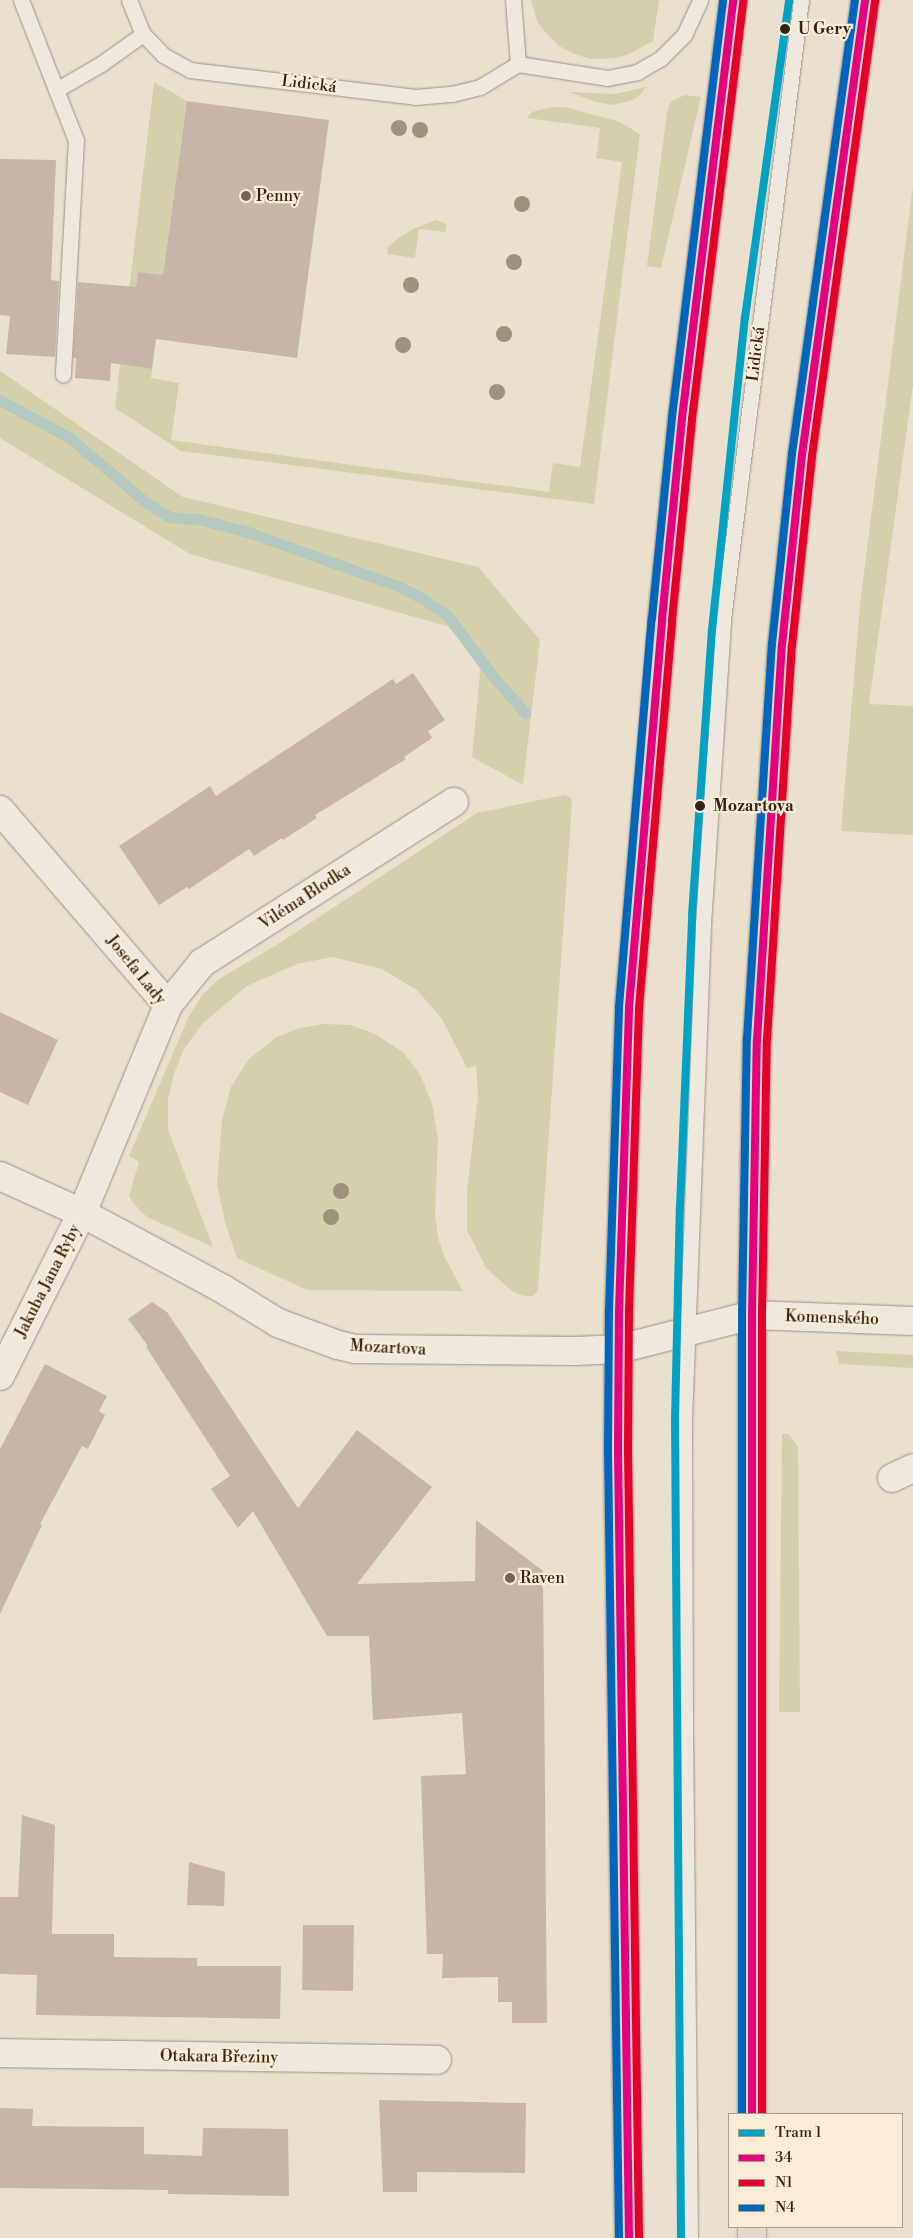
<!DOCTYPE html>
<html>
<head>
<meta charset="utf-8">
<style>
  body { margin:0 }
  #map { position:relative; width:913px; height:2238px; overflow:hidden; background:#ebe0ce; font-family:"Libre Bodoni",serif }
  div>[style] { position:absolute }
  .green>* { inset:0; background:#d4d0ab }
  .stream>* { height:11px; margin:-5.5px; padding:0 5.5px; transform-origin:5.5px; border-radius:5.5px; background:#b5c8bf }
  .building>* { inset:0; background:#c8b5a8 }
  .roads { filter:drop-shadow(0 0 1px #9b9286) drop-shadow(0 0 1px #9b9286) }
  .service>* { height:15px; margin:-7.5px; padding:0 7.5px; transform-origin:7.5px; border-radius:7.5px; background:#eee8df }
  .minor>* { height:28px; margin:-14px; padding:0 14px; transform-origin:14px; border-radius:14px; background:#eee8df }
  .primary>* { height:28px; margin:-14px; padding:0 14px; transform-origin:14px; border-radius:14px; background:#e2d8ca }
  .bus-1>* { height:8px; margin:-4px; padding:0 4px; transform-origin:4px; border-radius:4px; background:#e5007d }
  .bus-2>* { height:8px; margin:-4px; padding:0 4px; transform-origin:4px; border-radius:4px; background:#e4002b }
  .bus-3>* { height:8px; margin:-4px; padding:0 4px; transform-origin:4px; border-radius:4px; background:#0065bd }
  .tram-1>* { height:8px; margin:-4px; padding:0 4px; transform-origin:4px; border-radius:4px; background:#03a2c5 }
  .trees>* { width:16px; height:16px; margin:-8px; border-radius:50%; background:#9f927c }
  .dots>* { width:14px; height:14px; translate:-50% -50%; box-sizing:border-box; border:2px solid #faedd7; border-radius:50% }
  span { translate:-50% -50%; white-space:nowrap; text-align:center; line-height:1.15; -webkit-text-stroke:4.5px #faedd7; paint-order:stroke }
  .stop-label { font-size:16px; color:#362212; font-weight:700 }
  .left { translate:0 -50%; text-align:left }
  .street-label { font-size:16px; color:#362212 }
  .poi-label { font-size:16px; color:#362212 }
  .legend { position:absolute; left:728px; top:2113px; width:175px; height:115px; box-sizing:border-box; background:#faedd7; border:1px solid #ac9c88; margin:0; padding:6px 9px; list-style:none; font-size:15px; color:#362212 }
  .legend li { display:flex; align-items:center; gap:10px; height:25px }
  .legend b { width:25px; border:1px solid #ac9c88 }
</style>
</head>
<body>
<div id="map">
  <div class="green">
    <div style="clip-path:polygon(531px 0,659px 0,653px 41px,627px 55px,616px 58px,592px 59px,577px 55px,559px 46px,546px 33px,537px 21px)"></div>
    <div style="clip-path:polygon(154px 82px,187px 101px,163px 275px,138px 272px,125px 365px,152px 369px,151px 378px,179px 383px,171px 440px,549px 492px,553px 463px,580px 467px,622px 162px,596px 158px,600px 128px,527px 118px,532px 112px,552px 107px,565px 107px,620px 122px,640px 134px,594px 504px,181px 451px,115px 408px)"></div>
    <div style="clip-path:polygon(646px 87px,639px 96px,630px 101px,612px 105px,596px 102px,569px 92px,615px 94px)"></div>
    <div style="clip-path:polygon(685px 95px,701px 97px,661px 268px,647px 266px,667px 112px,671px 101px)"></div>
    <div style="clip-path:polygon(913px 185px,913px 385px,869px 704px,913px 706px,913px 835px,841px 831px,860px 605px)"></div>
    <div style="clip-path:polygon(436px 220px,446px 224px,446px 232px,419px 229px,415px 258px,387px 254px,388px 247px,397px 239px,413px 229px)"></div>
    <div style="clip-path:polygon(0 371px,183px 497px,478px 567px,540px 640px,523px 785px,472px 757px,481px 663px,447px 626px,190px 554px,0 438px)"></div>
    <div style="clip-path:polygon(564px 795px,570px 797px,572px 803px,538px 1290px,533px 1296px,524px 1296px,512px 1291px,486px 1268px,467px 1230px,467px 1191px,478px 1096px,476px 1066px,467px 1068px,442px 1019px,418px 991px,382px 969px,332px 957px,297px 964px,247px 986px,202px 1024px,184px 1049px,175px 1071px,168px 1099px,168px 1130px,213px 1247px,147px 1217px,135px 1205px,129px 1196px,139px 1162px,129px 1156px,189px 1016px,203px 994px,219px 979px,275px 946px,477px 813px)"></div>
    <div style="clip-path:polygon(324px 1024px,351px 1025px,377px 1035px,404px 1053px,421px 1076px,432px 1104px,438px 1139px,435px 1215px,438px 1238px,446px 1260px,463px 1291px,307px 1290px,237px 1258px,225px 1222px,217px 1184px,222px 1120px,231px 1087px,249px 1059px,275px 1038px,299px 1028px)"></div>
    <div style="clip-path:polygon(836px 1351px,913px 1355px,913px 1368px,839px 1364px)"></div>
    <div style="clip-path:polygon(782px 1434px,789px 1434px,798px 1447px,800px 1712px,779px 1712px)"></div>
  </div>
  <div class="stream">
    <div style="left:0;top:400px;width:80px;rotate:28.5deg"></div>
    <div style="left:70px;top:438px;width:102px;rotate:40.2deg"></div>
    <div style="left:148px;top:504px;width:26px;rotate:31deg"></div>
    <div style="left:170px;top:517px;width:32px;rotate:5deg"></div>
    <div style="left:202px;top:520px;width:48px;rotate:14.6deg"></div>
    <div style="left:248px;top:532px;width:159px;rotate:19.8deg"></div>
    <div style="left:398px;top:586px;width:27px;rotate:27deg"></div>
    <div style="left:422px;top:598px;width:33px;rotate:35deg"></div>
    <div style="left:449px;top:617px;width:71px;rotate:53.6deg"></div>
    <div style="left:491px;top:674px;width:52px;rotate:48.9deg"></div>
  </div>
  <div class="building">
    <div style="clip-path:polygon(187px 101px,329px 120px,297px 358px,156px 339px,152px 369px,111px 363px,110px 381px,75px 378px,76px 358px,73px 358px,78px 282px,136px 287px,138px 272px,163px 275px)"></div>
    <div style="clip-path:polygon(0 159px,56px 160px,51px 280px,59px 281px,55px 357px,6px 354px,10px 316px,0 315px)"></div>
    <div style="clip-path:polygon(413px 673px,445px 720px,428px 731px,432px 738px,404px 757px,406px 759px,315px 815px,317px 818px,283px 840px,282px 838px,254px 856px,249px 849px,189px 889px,187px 887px,159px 905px,119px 846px,210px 786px,216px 796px,393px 679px,396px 684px)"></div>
    <div style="clip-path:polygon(0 1012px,58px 1040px,28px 1105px,0 1092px)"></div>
    <div style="clip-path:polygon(152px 1302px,167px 1312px,298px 1508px,357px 1430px,432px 1487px,357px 1584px,475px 1581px,476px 1520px,543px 1571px,547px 2023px,512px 2023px,512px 2002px,498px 2002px,498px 1977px,442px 1978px,443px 1954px,427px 1954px,421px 1776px,466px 1774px,462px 1713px,373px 1720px,369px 1636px,327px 1636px,253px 1511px,238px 1528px,211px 1489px,230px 1476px,146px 1347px,148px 1346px,128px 1319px)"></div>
    <div style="clip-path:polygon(45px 1364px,107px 1396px,99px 1411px,105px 1415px,88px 1449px,82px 1446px,40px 1524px,42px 1525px,0 1614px,0 1449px)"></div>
    <div style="clip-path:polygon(22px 1815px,55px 1825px,52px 1934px,114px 1934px,114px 1957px,197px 1958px,197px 1966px,281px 1966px,280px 2019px,36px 2015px,37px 1975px,0 1974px,0 1897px,18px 1897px)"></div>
    <div style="clip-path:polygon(189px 1862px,225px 1872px,224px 1906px,187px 1905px)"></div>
    <div style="clip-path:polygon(303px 1925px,354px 1925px,353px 1991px,302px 1990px)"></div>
    <div style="clip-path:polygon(379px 2100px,526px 2103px,525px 2173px,417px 2172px,417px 2192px,383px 2192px)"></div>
    <div style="clip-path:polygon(0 2108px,33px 2109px,32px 2126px,144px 2127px,144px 2154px,202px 2156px,203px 2128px,288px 2129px,289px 2196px,168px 2194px,168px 2190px,0 2188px)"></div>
  </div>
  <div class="roads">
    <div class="service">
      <div style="left:21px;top:0;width:150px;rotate:68.6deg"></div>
      <div style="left:76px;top:140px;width:235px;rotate:93.2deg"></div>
      <div style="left:129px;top:0;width:37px;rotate:68deg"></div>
      <div style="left:143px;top:34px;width:29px;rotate:46deg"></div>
      <div style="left:163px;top:55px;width:31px;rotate:29deg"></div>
      <div style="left:190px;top:70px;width:227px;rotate:6.8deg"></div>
      <div style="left:415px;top:97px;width:37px;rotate:-5deg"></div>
      <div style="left:452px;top:94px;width:29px;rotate:-14deg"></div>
      <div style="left:480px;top:87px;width:44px;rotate:-31.2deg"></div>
      <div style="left:513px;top:0;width:64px;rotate:85.5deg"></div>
      <div style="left:518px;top:64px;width:90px;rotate:8.9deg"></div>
      <div style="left:607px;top:78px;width:31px;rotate:-11deg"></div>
      <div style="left:637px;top:72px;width:28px;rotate:-30deg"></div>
      <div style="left:661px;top:58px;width:33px;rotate:-45deg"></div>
      <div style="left:684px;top:35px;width:38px;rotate:-65deg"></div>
      <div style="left:56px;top:90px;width:52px;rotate:-30deg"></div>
      <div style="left:101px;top:64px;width:52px;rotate:-35.5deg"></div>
      <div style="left:690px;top:2238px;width:516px;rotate:-90.56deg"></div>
      <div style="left:685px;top:1722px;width:302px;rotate:-90.2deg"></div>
      <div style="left:684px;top:1420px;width:496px;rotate:-87.8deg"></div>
      <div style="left:703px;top:924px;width:306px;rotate:-86.2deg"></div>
      <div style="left:723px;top:619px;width:624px;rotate:-82.82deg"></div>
    </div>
    <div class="minor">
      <div style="left:0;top:810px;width:257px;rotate:49.3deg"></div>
      <div style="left:0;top:1176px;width:90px;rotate:24.3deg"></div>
      <div style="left:82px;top:1213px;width:160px;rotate:28.3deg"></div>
      <div style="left:223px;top:1289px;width:65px;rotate:31.7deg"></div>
      <div style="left:278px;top:1323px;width:64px;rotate:20.1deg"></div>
      <div style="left:338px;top:1345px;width:18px;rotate:13deg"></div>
      <div style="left:356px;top:1349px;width:220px;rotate:0.5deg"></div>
      <div style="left:576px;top:1351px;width:43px;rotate:-2.7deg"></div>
      <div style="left:619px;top:1349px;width:137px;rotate:-14.3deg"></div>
      <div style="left:752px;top:1315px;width:161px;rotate:2.1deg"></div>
      <div style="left:0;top:1376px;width:182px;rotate:-63.3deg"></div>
      <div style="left:82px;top:1213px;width:225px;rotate:-67.5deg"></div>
      <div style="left:168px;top:1005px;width:54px;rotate:-51deg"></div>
      <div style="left:202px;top:963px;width:299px;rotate:-32.6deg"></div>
      <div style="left:892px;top:1478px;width:23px;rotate:-25deg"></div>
      <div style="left:0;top:2053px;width:437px;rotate:0.9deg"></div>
    </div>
    <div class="primary">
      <div style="left:752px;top:2114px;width:799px;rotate:-90deg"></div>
      <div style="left:752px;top:1315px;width:275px;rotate:-89deg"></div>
      <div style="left:757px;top:1040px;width:396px;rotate:-86.4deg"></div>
      <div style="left:782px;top:645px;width:191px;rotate:-84deg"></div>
      <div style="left:802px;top:455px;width:459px;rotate:-82.1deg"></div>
      <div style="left:629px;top:2238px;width:789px;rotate:-90.8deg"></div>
      <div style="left:618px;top:1449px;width:138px;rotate:-89.6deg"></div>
      <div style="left:619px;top:1311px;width:304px;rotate:-88.1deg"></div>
      <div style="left:629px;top:1007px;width:389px;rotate:-85.1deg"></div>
      <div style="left:662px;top:619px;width:202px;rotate:-84.3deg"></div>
      <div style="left:682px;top:418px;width:421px;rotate:-83deg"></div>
      <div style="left:752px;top:2238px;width:11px;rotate:-90deg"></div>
    </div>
  </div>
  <div class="bus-1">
    <div style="left:752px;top:2114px;width:799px;rotate:-90deg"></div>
    <div style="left:752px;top:1315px;width:275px;rotate:-89deg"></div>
    <div style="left:757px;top:1040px;width:396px;rotate:-86.4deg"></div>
    <div style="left:782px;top:645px;width:191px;rotate:-84deg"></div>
    <div style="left:802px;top:455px;width:459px;rotate:-82.1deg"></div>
    <div style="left:629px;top:2238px;width:789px;rotate:-90.8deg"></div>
    <div style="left:618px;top:1449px;width:138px;rotate:-89.6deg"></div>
    <div style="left:619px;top:1311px;width:304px;rotate:-88.1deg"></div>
    <div style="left:629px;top:1007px;width:389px;rotate:-85.1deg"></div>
    <div style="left:662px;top:619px;width:202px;rotate:-84.3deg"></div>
    <div style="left:682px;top:418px;width:421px;rotate:-83deg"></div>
  </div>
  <div class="bus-2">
    <div style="left:762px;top:2114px;width:799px;rotate:-90deg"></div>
    <div style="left:762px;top:1315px;width:275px;rotate:-89deg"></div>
    <div style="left:767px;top:1040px;width:395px;rotate:-86.4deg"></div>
    <div style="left:792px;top:646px;width:191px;rotate:-84deg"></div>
    <div style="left:812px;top:456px;width:459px;rotate:-82.1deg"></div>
    <div style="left:639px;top:2238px;width:789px;rotate:-90.8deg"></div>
    <div style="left:628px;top:1449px;width:138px;rotate:-89.6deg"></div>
    <div style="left:629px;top:1311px;width:303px;rotate:-88.1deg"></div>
    <div style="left:639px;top:1008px;width:389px;rotate:-85.1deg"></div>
    <div style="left:672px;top:620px;width:202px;rotate:-84.3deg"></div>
    <div style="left:692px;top:419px;width:421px;rotate:-83deg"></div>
  </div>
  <div class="bus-3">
    <div style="left:742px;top:2114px;width:799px;rotate:-90deg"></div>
    <div style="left:742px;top:1315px;width:276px;rotate:-89deg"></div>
    <div style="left:747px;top:1039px;width:396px;rotate:-86.4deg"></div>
    <div style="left:772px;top:644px;width:191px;rotate:-84deg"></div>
    <div style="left:792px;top:454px;width:458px;rotate:-82.1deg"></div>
    <div style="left:619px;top:2238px;width:789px;rotate:-90.8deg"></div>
    <div style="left:608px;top:1449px;width:138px;rotate:-89.6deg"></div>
    <div style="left:609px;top:1311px;width:304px;rotate:-88.1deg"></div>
    <div style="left:619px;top:1007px;width:390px;rotate:-85.2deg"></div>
    <div style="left:652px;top:618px;width:202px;rotate:-84.3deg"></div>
    <div style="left:672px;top:417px;width:420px;rotate:-83deg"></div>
  </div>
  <div class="tram-1">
    <div style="left:681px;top:2238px;width:818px;rotate:-90.42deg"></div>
    <div style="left:675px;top:1420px;width:213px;rotate:-88.7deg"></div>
    <div style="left:680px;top:1207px;width:292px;rotate:-87.6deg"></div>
    <div style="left:692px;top:915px;width:286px;rotate:-86deg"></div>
    <div style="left:712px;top:630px;width:314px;rotate:-84deg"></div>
    <div style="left:745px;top:318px;width:321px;rotate:-82.1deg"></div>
  </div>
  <div class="trees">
    <div style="left:399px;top:128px"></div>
    <div style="left:420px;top:130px"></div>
    <div style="left:522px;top:204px"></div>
    <div style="left:514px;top:262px"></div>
    <div style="left:411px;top:285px"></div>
    <div style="left:504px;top:334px"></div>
    <div style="left:403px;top:345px"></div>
    <div style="left:497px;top:392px"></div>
    <div style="left:341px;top:1191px"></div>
    <div style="left:331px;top:1217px"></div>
  </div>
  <div class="dots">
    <div style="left:785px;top:29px;background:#362212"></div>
    <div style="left:246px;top:196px;background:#756454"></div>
    <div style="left:700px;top:806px;background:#362212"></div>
    <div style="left:510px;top:1578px;background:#756454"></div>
  </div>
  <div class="stop-label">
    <span class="left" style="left:798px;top:29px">U Gery</span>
    <span class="left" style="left:713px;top:806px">Mozartova</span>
  </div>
  <div class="street-label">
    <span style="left:309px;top:84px;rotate:7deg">Lidická</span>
    <span style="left:756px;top:354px;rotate:-83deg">Lidická</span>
    <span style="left:305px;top:897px;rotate:-33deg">Viléma Blodka</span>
    <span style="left:136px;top:970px;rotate:51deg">Josefa Lady</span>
    <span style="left:48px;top:1281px;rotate:-63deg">Jakuba Jana Ryby</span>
    <span style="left:832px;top:1318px;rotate:2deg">Komenského</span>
    <span style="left:388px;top:1348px;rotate:3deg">Mozartova</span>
    <span style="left:219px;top:2057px;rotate:1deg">Otakara Březiny</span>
  </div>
  <div class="poi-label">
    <span class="left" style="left:256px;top:196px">Penny</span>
    <span class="left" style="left:520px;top:1578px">Raven</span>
  </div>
  <ul class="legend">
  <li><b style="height:6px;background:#03a2c5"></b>Tram 1</li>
  <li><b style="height:6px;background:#e5007d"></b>34</li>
  <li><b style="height:6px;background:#e4002b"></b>N1</li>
  <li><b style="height:6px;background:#0065bd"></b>N4</li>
  </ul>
</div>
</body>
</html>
